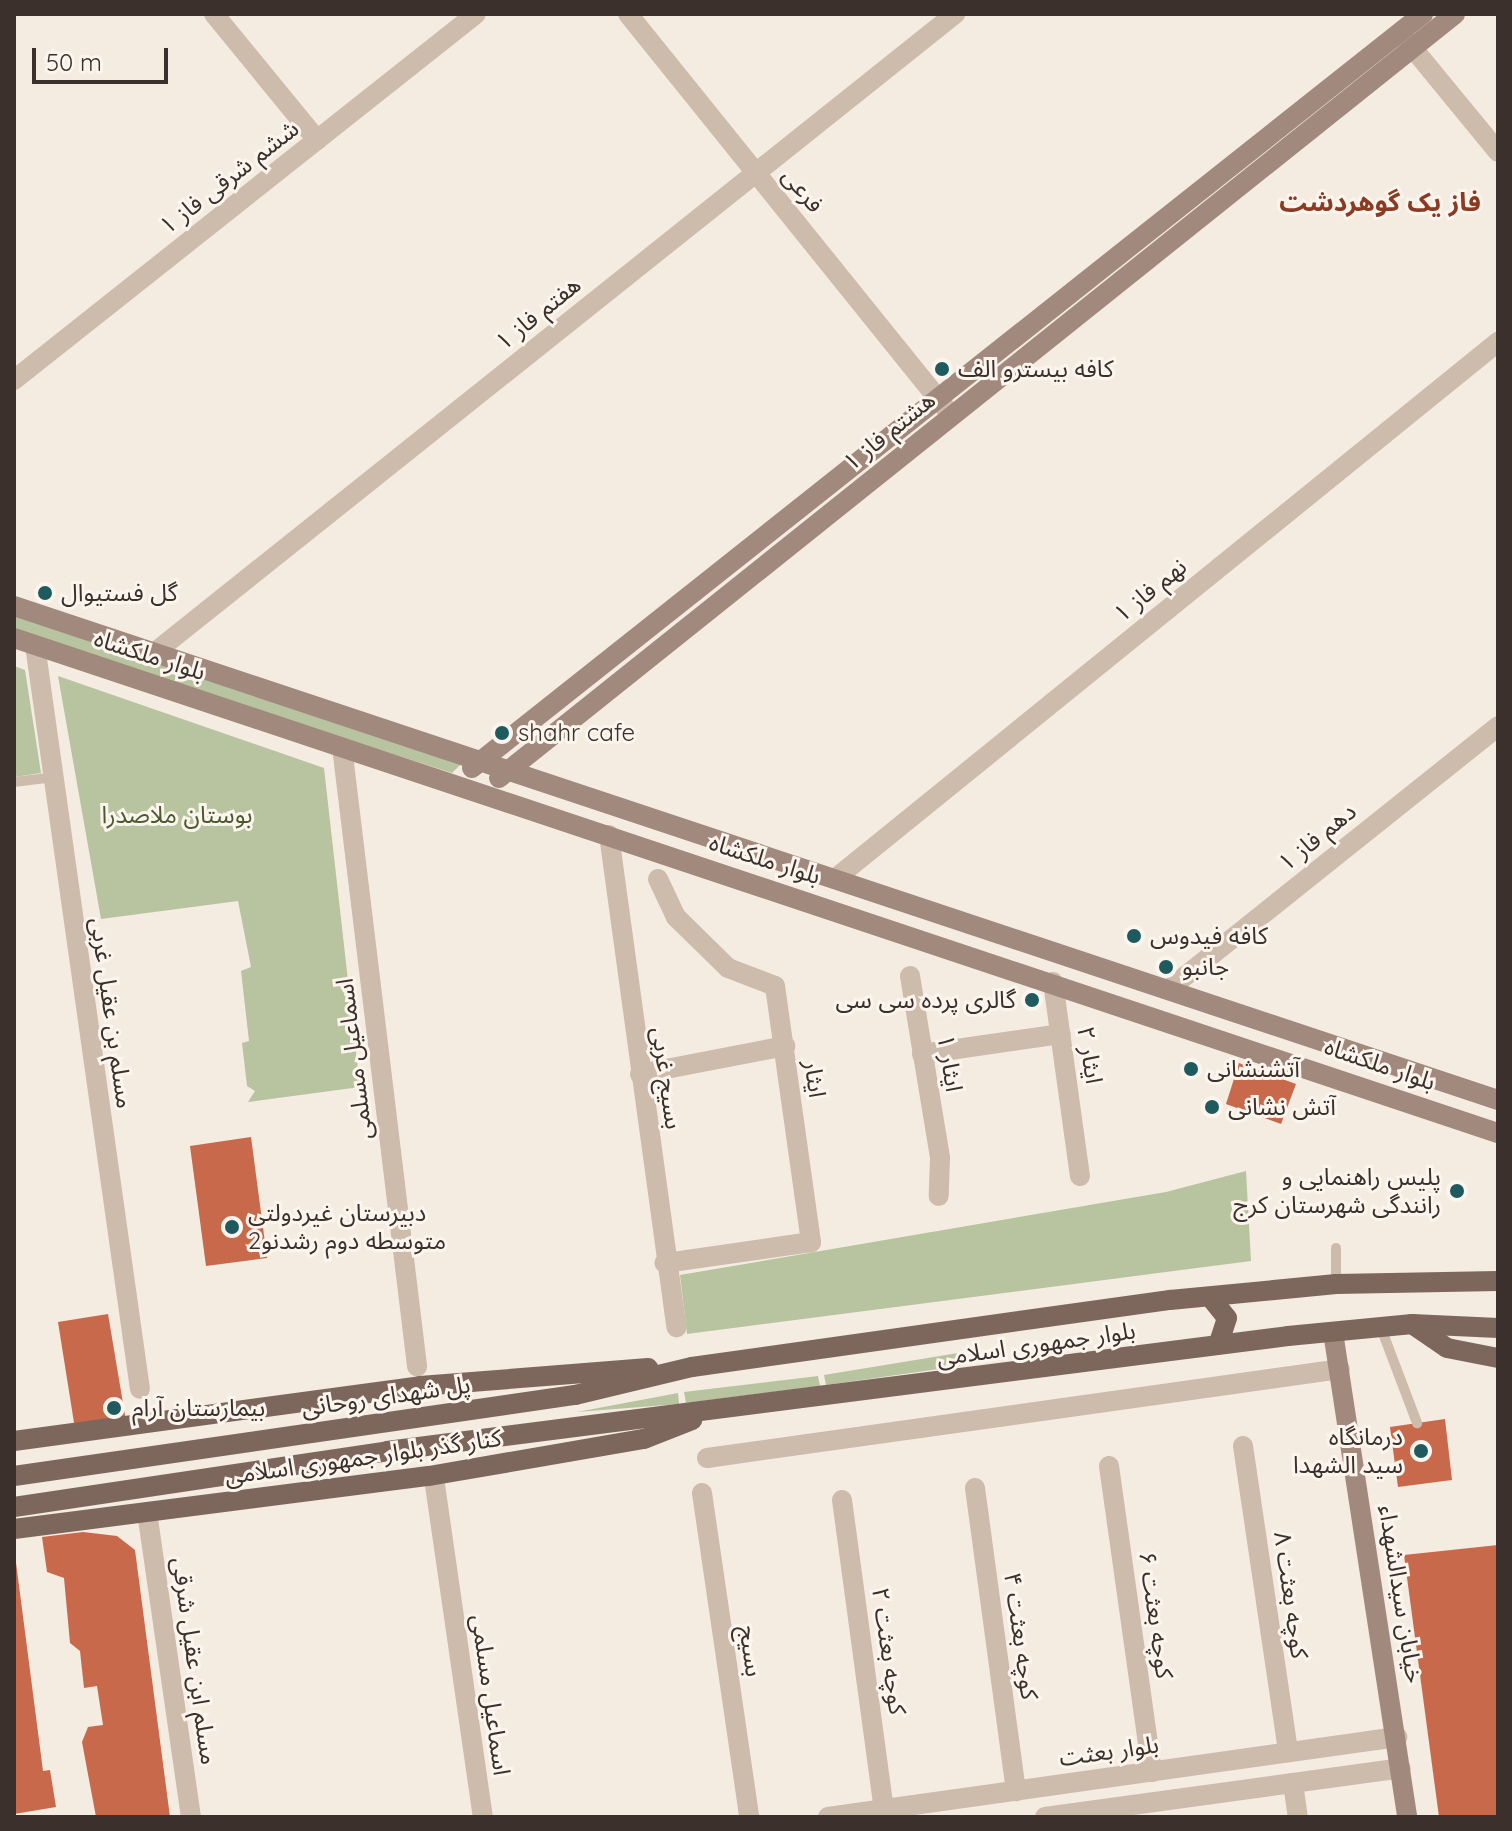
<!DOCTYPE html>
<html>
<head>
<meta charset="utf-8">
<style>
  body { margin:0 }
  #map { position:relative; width:1512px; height:1831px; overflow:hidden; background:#f4ebe1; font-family:Quicksand,"Noto Sans Arabic",sans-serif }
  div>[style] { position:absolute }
  .green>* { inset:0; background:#b8c4a0 }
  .building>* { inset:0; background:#c8694b }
  .lane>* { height:10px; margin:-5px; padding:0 5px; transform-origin:5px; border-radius:5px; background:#cdbbac }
  .street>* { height:20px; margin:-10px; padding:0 10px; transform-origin:10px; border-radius:10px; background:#cdbbac }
  .secondary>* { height:20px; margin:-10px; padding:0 10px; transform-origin:10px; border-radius:10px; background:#a18a7d }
  .primary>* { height:20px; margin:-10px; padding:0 10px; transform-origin:10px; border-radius:10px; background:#7d675c }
  .dots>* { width:22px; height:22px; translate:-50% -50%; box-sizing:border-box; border:4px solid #fbf5ee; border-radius:50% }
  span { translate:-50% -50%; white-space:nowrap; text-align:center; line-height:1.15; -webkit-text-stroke:6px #fbf5ee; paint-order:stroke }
  .street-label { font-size:24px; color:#3b302b }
  .poi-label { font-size:24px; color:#3b302b }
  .left { translate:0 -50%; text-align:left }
  .right { translate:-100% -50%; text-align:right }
  .park-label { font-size:24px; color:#4a5a2e }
  .neighbourhood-label { font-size:26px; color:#8c3b22; font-weight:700 }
  .frame { position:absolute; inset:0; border:16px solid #3b302b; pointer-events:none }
  .scale { position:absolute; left:32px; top:48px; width:136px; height:36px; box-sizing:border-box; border:4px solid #3b302b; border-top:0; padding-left:10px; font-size:24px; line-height:28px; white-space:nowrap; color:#3b302b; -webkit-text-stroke:6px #fbf5ee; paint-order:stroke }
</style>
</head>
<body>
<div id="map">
  <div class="green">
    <div style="clip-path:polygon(14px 616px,461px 764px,452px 773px,14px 632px)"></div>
    <div style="clip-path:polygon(14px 666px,25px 670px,41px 773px,14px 777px)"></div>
    <div style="clip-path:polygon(58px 676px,324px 768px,360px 1087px,248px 1102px,255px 1091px,247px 1086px,242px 1043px,249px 1041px,241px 971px,251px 967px,238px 901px,101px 919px)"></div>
    <div style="clip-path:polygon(1246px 1171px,1251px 1261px,687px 1334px,680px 1275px,1166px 1192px)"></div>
    <div style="clip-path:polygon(958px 1353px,960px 1366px,826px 1385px,824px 1375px)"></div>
    <div style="clip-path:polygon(818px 1376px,820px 1386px,686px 1403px,684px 1392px)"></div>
    <div style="clip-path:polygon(678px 1393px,679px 1404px,577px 1412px)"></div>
  </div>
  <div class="building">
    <div style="clip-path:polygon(1239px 1063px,1296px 1084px,1281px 1124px,1226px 1104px)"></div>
    <div style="clip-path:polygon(251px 1137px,267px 1258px,206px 1266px,190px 1146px)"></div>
    <div style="clip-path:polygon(108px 1314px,126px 1421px,75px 1429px,58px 1322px)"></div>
    <div style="clip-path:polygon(1445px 1419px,1452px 1480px,1398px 1487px,1390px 1427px)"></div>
    <div style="clip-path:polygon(83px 1532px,117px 1536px,135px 1550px,170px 1817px,96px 1817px,82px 1742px,88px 1727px,103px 1725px,97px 1686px,84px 1688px,80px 1651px,70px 1643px,64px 1578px,47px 1572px,42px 1537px)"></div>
    <div style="clip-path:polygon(1498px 1545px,1498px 1817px,1439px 1817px,1404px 1555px)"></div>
    <div style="clip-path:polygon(14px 1547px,43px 1771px,50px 1770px,56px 1807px,14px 1814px)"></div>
  </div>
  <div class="lane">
    <div style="left:14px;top:782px;width:38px;rotate:-7deg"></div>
    <div style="left:1336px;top:1248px;width:36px;rotate:90deg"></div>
    <div style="left:1381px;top:1328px;width:102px;rotate:69.2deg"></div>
  </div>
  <div class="street">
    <div style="left:214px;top:14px;width:163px;rotate:50.7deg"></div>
    <div style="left:628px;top:14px;width:515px;rotate:51.15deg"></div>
    <div style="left:1402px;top:35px;width:151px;rotate:50.6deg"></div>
    <div style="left:14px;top:380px;width:589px;rotate:-38.39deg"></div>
    <div style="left:35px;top:645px;width:751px;rotate:81.97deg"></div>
    <div style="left:154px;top:653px;width:1025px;rotate:-38.58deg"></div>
    <div style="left:342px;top:747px;width:624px;rotate:83.09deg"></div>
    <div style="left:609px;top:835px;width:497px;rotate:82.2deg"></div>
    <div style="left:836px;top:878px;width:852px;rotate:-39deg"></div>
    <div style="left:658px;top:879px;width:42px;rotate:64.7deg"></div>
    <div style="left:676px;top:917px;width:73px;rotate:44.4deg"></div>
    <div style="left:728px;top:968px;width:50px;rotate:21deg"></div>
    <div style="left:775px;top:986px;width:259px;rotate:82deg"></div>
    <div style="left:811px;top:1242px;width:148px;rotate:171.8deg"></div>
    <div style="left:910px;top:976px;width:184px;rotate:80.6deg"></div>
    <div style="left:940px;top:1158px;width:38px;rotate:92deg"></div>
    <div style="left:1053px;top:982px;width:196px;rotate:82.1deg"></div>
    <div style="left:1169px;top:989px;width:421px;rotate:-38.6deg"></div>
    <div style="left:922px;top:1054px;width:140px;rotate:-8.2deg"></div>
    <div style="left:640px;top:1074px;width:148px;rotate:-10.9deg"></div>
    <div style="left:1243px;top:1446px;width:309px;rotate:81.6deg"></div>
    <div style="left:707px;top:1458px;width:639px;rotate:-8deg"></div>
    <div style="left:1109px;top:1466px;width:309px;rotate:82deg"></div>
    <div style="left:435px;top:1485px;width:335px;rotate:81.8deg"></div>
    <div style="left:975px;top:1488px;width:306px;rotate:82.3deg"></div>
    <div style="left:702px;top:1493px;width:327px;rotate:81.7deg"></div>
    <div style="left:842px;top:1500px;width:312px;rotate:82.3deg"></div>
    <div style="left:147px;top:1512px;width:308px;rotate:81.8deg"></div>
    <div style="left:1293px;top:1783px;width:34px;rotate:82deg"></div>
    <div style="left:828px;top:1817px;width:575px;rotate:-8deg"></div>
    <div style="left:1045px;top:1817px;width:359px;rotate:-7.8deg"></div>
  </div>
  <div class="secondary">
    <div style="left:14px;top:606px;width:1564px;rotate:18.41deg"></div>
    <div style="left:14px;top:638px;width:1564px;rotate:18.45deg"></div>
    <div style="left:472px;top:768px;width:1214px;rotate:-38.41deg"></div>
    <div style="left:499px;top:778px;width:1224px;rotate:-38.63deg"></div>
    <div style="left:1333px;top:1332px;width:491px;rotate:81.3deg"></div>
  </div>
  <div class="primary">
    <div style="left:1210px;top:1297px;width:27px;rotate:51deg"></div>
    <div style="left:1227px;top:1318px;width:28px;rotate:108deg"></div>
    <div style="left:1412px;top:1324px;width:42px;rotate:34.4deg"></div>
    <div style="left:1447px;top:1348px;width:52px;rotate:11.1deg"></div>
    <div style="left:14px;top:1441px;width:410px;rotate:-7.7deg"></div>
    <div style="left:420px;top:1386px;width:229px;rotate:-4.5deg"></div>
    <div style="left:14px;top:1476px;width:567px;rotate:-8.22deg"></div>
    <div style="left:575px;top:1395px;width:120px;rotate:-13.5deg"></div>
    <div style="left:692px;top:1367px;width:483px;rotate:-8deg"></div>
    <div style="left:1170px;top:1300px;width:167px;rotate:-5.5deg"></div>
    <div style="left:1336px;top:1284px;width:162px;rotate:-1.1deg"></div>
    <div style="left:14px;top:1507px;width:377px;rotate:-8.5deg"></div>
    <div style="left:387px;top:1451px;width:908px;rotate:-7.27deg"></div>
    <div style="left:1288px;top:1336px;width:125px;rotate:-5.5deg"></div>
    <div style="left:1412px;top:1324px;width:86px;rotate:2.7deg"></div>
    <div style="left:14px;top:1529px;width:418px;rotate:-7.3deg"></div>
    <div style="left:429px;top:1476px;width:218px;rotate:-9.8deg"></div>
    <div style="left:644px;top:1439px;width:52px;rotate:-21.6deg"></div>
  </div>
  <div class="dots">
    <div style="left:942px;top:369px;background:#1f5a5e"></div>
    <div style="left:45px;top:593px;background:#1f5a5e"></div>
    <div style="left:502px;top:733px;background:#1f5a5e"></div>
    <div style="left:1134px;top:936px;background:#1f5a5e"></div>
    <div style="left:1166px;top:967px;background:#1f5a5e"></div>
    <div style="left:1032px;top:1000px;background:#1f5a5e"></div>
    <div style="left:1191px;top:1069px;background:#1f5a5e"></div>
    <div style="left:1212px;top:1107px;background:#1f5a5e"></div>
    <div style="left:1457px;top:1191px;background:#1f5a5e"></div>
    <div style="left:232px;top:1227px;background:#1f5a5e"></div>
    <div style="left:114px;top:1408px;background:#1f5a5e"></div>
    <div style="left:1421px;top:1451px;background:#1f5a5e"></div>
  </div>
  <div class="street-label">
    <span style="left:229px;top:177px;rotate:-38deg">ششم شرقی فاز ۱</span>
    <span style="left:803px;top:190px;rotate:51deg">فرعی</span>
    <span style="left:538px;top:313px;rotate:-39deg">هفتم فاز ۱</span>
    <span style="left:889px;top:431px;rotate:-39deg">هشتم فاز ۱</span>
    <span style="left:1150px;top:590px;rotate:-39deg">نهم فاز ۱</span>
    <span style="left:150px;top:655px;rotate:18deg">بلوار ملکشاه</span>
    <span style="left:1317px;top:837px;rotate:-39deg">دهم فاز ۱</span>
    <span style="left:765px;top:859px;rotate:18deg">بلوار ملکشاه</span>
    <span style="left:112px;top:1013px;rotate:82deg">مسلم بن عقیل غربی</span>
    <span style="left:1090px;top:1055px;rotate:81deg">ایثار ۲</span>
    <span style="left:354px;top:1059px;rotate:-97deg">اسماعیل مسلمی</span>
    <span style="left:950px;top:1063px;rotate:81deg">ایثار ۱</span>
    <span style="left:1380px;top:1064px;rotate:19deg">بلوار ملکشاه</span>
    <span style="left:667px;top:1078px;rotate:82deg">بسیج غربی</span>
    <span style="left:815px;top:1079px;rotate:82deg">ایثار</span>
    <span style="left:1036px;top:1344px;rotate:-8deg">بلوار جمهوری اسلامی</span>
    <span style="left:386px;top:1396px;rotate:-8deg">پل شهدای روحانی</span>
    <span style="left:363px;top:1457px;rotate:-8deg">کنار گذر بلوار جمهوری اسلامی</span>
    <span style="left:1401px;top:1594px;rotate:81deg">خیابان سیدالشهداء</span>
    <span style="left:1291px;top:1595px;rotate:82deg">کوچه بعثت ۸</span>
    <span style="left:1156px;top:1615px;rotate:82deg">کوچه بعثت ۶</span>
    <span style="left:1021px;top:1636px;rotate:82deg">کوچه بعثت ۴</span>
    <span style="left:751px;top:1651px;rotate:82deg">بسیج</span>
    <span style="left:889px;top:1651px;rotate:82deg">کوچه بعثت ۲</span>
    <span style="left:195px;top:1661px;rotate:82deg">مسلم ابن عقیل شرقی</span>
    <span style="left:491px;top:1695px;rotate:82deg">اسماعیل مسلمی</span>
    <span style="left:1109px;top:1751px;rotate:-8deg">بلوار بعثت</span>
  </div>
  <div class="poi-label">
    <span class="left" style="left:958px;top:369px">کافه بیسترو الف</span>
    <span class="left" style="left:61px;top:593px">گل فستیوال</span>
    <span class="left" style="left:518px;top:733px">shahr cafe</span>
    <span class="left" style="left:1150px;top:936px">كافه فيدوس</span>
    <span class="left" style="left:1182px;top:967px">جانبو</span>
    <span class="right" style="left:1016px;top:1000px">گالری پرده سی سی</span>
    <span class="left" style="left:1207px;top:1069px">آتشنشانی</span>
    <span class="left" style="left:1228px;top:1107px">آتش نشانی</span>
    <span class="right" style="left:1441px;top:1191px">پلیس راهنمایی و<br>رانندگی شهرستان کرج</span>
    <span class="left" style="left:248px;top:1227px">دبیرستان غیردولتی<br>متوسطه دوم رشدنو2</span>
    <span class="left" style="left:132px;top:1408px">بیمارستان آرام</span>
    <span class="right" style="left:1403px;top:1451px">درمانگاه<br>سید الشهدا</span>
  </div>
  <div class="park-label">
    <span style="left:177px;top:815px">بوستان ملاصدرا</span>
  </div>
  <div class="neighbourhood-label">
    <span style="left:1380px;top:202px">فاز یک گوهردشت</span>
  </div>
  <div class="frame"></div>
  <div class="scale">50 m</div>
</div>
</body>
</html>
